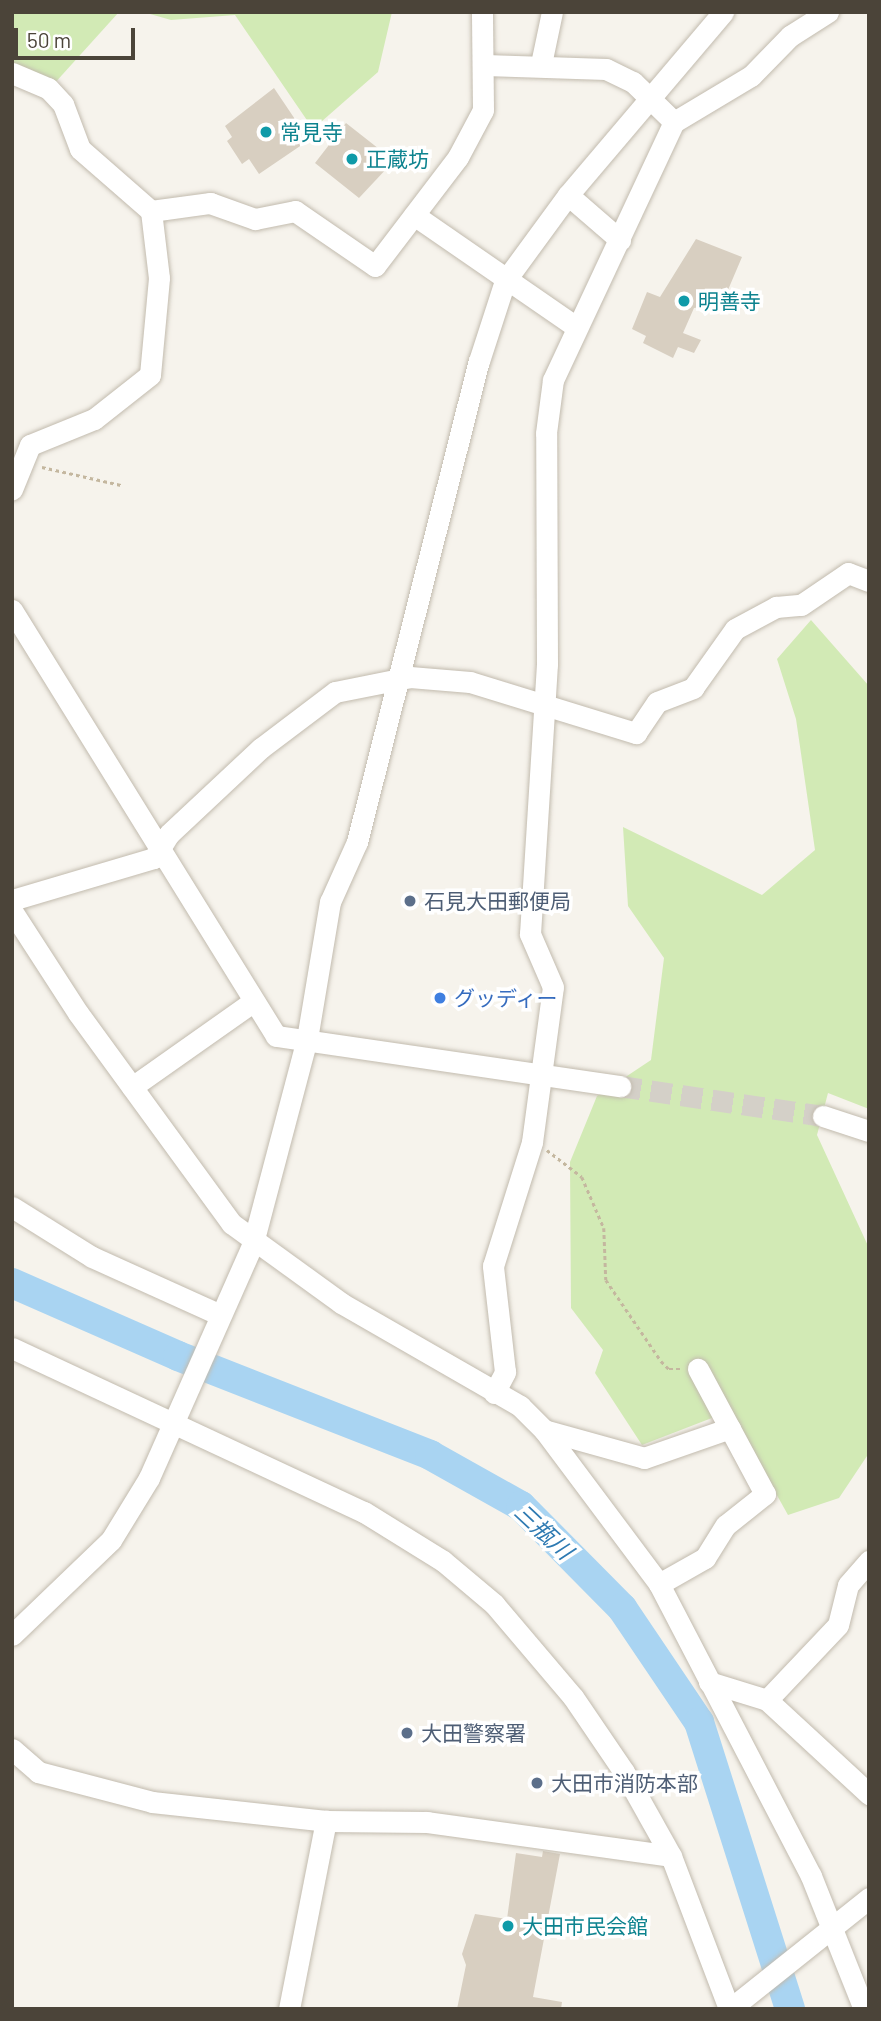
<!DOCTYPE html>
<html>
<head>
<meta charset="utf-8">
<style>
  body { margin:0 }
  #map { position:relative; width:881px; height:2021px; overflow:hidden; background:#f6f3ec; font-family:Barlow,"Noto Sans JP",sans-serif }
  div>[style] { position:absolute }
  .green>* { inset:0; background:#d2eab5 }
  .river>* { height:30px; margin:-15px; padding:0 15px; transform-origin:15px; border-radius:15px; background:#a9d4f2 }
  .building>* { inset:0; background:#d8cfc1 }
  .minor-tunnel>* { height:21px; margin-top:-10.5px; transform-origin:0; background:repeating-linear-gradient(90deg,#d4d0c8 0 21px,transparent 0 31px) }
  .path>* { height:2.5px; margin-top:-1.25px; transform-origin:0; background:repeating-linear-gradient(90deg,#c4b79f 0 3.5px,transparent 0 7px) }
  .roads { filter:drop-shadow(0 0 2px #c2bbae) drop-shadow(0 0 2px #c2bbae) }
  .minor>* { height:21px; margin:-10.5px; padding:0 10.5px; transform-origin:10.5px; border-radius:10.5px; background:#fff }
  .dots>* { width:19px; height:19px; translate:-50% -50%; box-sizing:border-box; border:4px solid #fff; border-radius:50% }
  span { translate:-50% -50%; white-space:nowrap; text-align:center; line-height:1.15; -webkit-text-stroke:7px #fff; paint-order:stroke }
  .culture-label { font-size:21px; color:#0d838f }
  .left { translate:0 -50%; text-align:left }
  .service-label { font-size:21px; color:#4e5e75 }
  .shop-label { font-size:21px; color:#366cbe }
  .water-label { font-size:23px; color:#2e7ab2; font-style:italic }
  .frame { position:absolute; inset:0; border:14px solid #4b4439; pointer-events:none }
  .scale { position:absolute; left:14px; top:28px; width:121px; height:32px; box-sizing:border-box; border:4px solid #4b4439; border-top:0; padding-left:9px; font-size:21px; line-height:24px; white-space:nowrap; color:#4b4439; -webkit-text-stroke:5px #fff; paint-order:stroke }
</style>
</head>
<body>
<div id="map">
  <div class="green">
    <div style="clip-path:polygon(12px 12px,119px 12px,53px 85px,12px 62px)"></div>
    <div style="clip-path:polygon(143px 12px,392px 12px,378px 72px,313px 129px,235px 15px,171px 20px)"></div>
    <div style="clip-path:polygon(811px 620px,869px 686px,869px 1109px,828px 1093px,817px 1135px,869px 1248px,869px 1453px,839px 1498px,788px 1515px,730px 1411px,642px 1445px,595px 1373px,603px 1350px,571px 1308px,570px 1162px,597px 1096px,651px 1060px,664px 958px,628px 906px,623px 827px,762px 895px,815px 850px,796px 719px,777px 659px)"></div>
  </div>
  <div class="river">
    <div style="left:12px;top:1283px;width:181px;rotate:23.7deg"></div>
    <div style="left:178px;top:1356px;width:271px;rotate:21.4deg"></div>
    <div style="left:430px;top:1455px;width:104px;rotate:29.3deg"></div>
    <div style="left:521px;top:1506px;width:144px;rotate:45.3deg"></div>
    <div style="left:622px;top:1608px;width:138px;rotate:56deg"></div>
    <div style="left:699px;top:1722px;width:301px;rotate:72.4deg"></div>
  </div>
  <div class="building">
    <div style="clip-path:polygon(274px 88px,309px 140px,259px 174px,249px 159px,242px 164px,227px 141px,232px 137px,225px 126px)"></div>
    <div style="clip-path:polygon(346px 123px,388px 156px,383px 162px,389px 166px,359px 198px,315px 163px)"></div>
    <div style="clip-path:polygon(696px 239px,742px 257px,722px 304px,694px 308px,683px 333px,701px 340px,694px 353px,678px 347px,673px 358px,643px 343px,646px 336px,632px 329px,647px 292px,660px 297px)"></div>
    <div style="clip-path:polygon(543px 1851px,560px 1854px,533px 1997px,562px 2002px,561px 2009px,457px 2009px,466px 1965px,462px 1954px,475px 1914px,507px 1919px,516px 1853px,542px 1857px)"></div>
  </div>
  <div class="minor-tunnel">
    <div style="left:620px;top:1086px;width:205px;rotate:8.4deg"></div>
  </div>
  <div class="path">
    <div style="left:42px;top:467px;width:81px;rotate:12.8deg"></div>
    <div style="left:547px;top:1150px;width:44px;rotate:37.6deg"></div>
    <div style="left:582px;top:1177px;width:56px;rotate:66.7deg"></div>
    <div style="left:604px;top:1228px;width:52px;rotate:87.8deg"></div>
    <div style="left:606px;top:1280px;width:98px;rotate:55.8deg"></div>
    <div style="left:661px;top:1361px;width:11px;rotate:45deg"></div>
    <div style="left:669px;top:1369px;width:11px"></div>
  </div>
  <div class="roads">
    <div class="minor">
      <div style="left:541px;top:64px;width:53px;rotate:-78.1deg"></div>
      <div style="left:485px;top:65px;width:121px;rotate:1.9deg"></div>
      <div style="left:606px;top:69px;width:30px;rotate:26deg"></div>
      <div style="left:633px;top:82px;width:57px;rotate:44.3deg"></div>
      <div style="left:12px;top:73px;width:39px;rotate:23deg"></div>
      <div style="left:48px;top:88px;width:22px;rotate:47deg"></div>
      <div style="left:63px;top:104px;width:48px;rotate:69.3deg"></div>
      <div style="left:80px;top:149px;width:94px;rotate:41.1deg"></div>
      <div style="left:151px;top:211px;width:67px;rotate:83.2deg"></div>
      <div style="left:159px;top:278px;width:97px;rotate:95.3deg"></div>
      <div style="left:150px;top:375px;width:71px;rotate:141.8deg"></div>
      <div style="left:94px;top:419px;width:69px;rotate:157.9deg"></div>
      <div style="left:30px;top:445px;width:48px;rotate:112.2deg"></div>
      <div style="left:568px;top:195px;width:69px;rotate:40.9deg"></div>
      <div style="left:151px;top:211px;width:60px;rotate:-7.7deg"></div>
      <div style="left:210px;top:203px;width:48px;rotate:19.6deg"></div>
      <div style="left:255px;top:219px;width:41px;rotate:-11.3deg"></div>
      <div style="left:295px;top:211px;width:97px;rotate:34.5deg"></div>
      <div style="left:375px;top:266px;width:137px;rotate:-52.7deg"></div>
      <div style="left:458px;top:157px;width:53px;rotate:-62deg"></div>
      <div style="left:483px;top:110px;width:98px;rotate:-90.6deg"></div>
      <div style="left:414px;top:215px;width:196px;rotate:34.6deg"></div>
      <div style="left:12px;top:610px;width:501px;rotate:58.21deg"></div>
      <div style="left:276px;top:1036px;width:348px;rotate:8.3deg"></div>
      <div style="left:12px;top:900px;width:148px;rotate:-16.5deg"></div>
      <div style="left:154px;top:858px;width:28px;rotate:-58deg"></div>
      <div style="left:169px;top:834px;width:126px;rotate:-43.1deg"></div>
      <div style="left:261px;top:748px;width:93px;rotate:-37.1deg"></div>
      <div style="left:335px;top:692px;width:76px;rotate:-11.3deg"></div>
      <div style="left:410px;top:677px;width:60px;rotate:4.8deg"></div>
      <div style="left:470px;top:682px;width:174px;rotate:17.1deg"></div>
      <div style="left:636px;top:733px;width:37px;rotate:-56deg"></div>
      <div style="left:657px;top:702px;width:39px;rotate:-21deg"></div>
      <div style="left:693px;top:688px;width:72px;rotate:-54.6deg"></div>
      <div style="left:735px;top:629px;width:47px;rotate:-28.2deg"></div>
      <div style="left:776px;top:607px;width:25px;rotate:-5deg"></div>
      <div style="left:801px;top:605px;width:57px;rotate:-34.2deg"></div>
      <div style="left:848px;top:573px;width:22px;rotate:21deg"></div>
      <div style="left:12px;top:911px;width:121px;rotate:57.1deg"></div>
      <div style="left:78px;top:1013px;width:261px;rotate:53.9deg"></div>
      <div style="left:232px;top:1224px;width:135px;rotate:35.9deg"></div>
      <div style="left:341px;top:1303px;width:207px;rotate:29.9deg"></div>
      <div style="left:520px;top:1406px;width:34px;rotate:45deg"></div>
      <div style="left:544px;top:1430px;width:192px;rotate:53.2deg"></div>
      <div style="left:659px;top:1584px;width:329px;rotate:62.5deg"></div>
      <div style="left:811px;top:1876px;width:143px;rotate:68.3deg"></div>
      <div style="left:132px;top:1087px;width:149px;rotate:-35.2deg"></div>
      <div style="left:823px;top:1116px;width:48px;rotate:18.1deg"></div>
      <div style="left:12px;top:1207px;width:94px;rotate:32deg"></div>
      <div style="left:92px;top:1257px;width:138px;rotate:24.3deg"></div>
      <div style="left:12px;top:1348px;width:388px;rotate:25deg"></div>
      <div style="left:364px;top:1512px;width:93px;rotate:31.8deg"></div>
      <div style="left:443px;top:1561px;width:67px;rotate:40.1deg"></div>
      <div style="left:494px;top:1604px;width:122px;rotate:49.7deg"></div>
      <div style="left:573px;top:1697px;width:91px;rotate:55.8deg"></div>
      <div style="left:624px;top:1772px;width:96px;rotate:60.8deg"></div>
      <div style="left:671px;top:1856px;width:164px;rotate:69.2deg"></div>
      <div style="left:494px;top:1393px;width:24px;rotate:-62deg"></div>
      <div style="left:505px;top:1372px;width:107px;rotate:-96.5deg"></div>
      <div style="left:493px;top:1266px;width:130px;rotate:-72.5deg"></div>
      <div style="left:532px;top:1142px;width:156px;rotate:-82.3deg"></div>
      <div style="left:553px;top:987px;width:58px;rotate:-113.5deg"></div>
      <div style="left:530px;top:934px;width:271px;rotate:-86.4deg"></div>
      <div style="left:547px;top:664px;width:231px;rotate:-90.2deg"></div>
      <div style="left:546px;top:433px;width:53px;rotate:-82.5deg"></div>
      <div style="left:553px;top:380px;width:285px;rotate:-64.9deg"></div>
      <div style="left:674px;top:122px;width:90px;rotate:-30.9deg"></div>
      <div style="left:751px;top:76px;width:56px;rotate:-45.7deg"></div>
      <div style="left:790px;top:36px;width:45px;rotate:-32.3deg"></div>
      <div style="left:544px;top:1430px;width:104px;rotate:15.6deg"></div>
      <div style="left:644px;top:1458px;width:91px;rotate:-19.2deg"></div>
      <div style="left:659px;top:1584px;width:53px;rotate:-29.5deg"></div>
      <div style="left:705px;top:1558px;width:39px;rotate:-58deg"></div>
      <div style="left:726px;top:1525px;width:50px;rotate:-38.5deg"></div>
      <div style="left:765px;top:1494px;width:142px;rotate:-118.2deg"></div>
      <div style="left:12px;top:1635px;width:137px;rotate:-43.8deg"></div>
      <div style="left:111px;top:1540px;width:73px;rotate:-58.5deg"></div>
      <div style="left:149px;top:1478px;width:257px;rotate:-66.1deg"></div>
      <div style="left:253px;top:1243px;width:211px;rotate:-75.2deg"></div>
      <div style="left:307px;top:1039px;width:139px;rotate:-80.5deg"></div>
      <div style="left:330px;top:902px;width:66px;rotate:-65.8deg"></div>
      <div style="left:357px;top:842px;width:496px;rotate:-75.8deg"></div>
      <div style="left:479px;top:361px;width:84px;rotate:-72deg"></div>
      <div style="left:505px;top:281px;width:107px;rotate:-53.8deg"></div>
      <div style="left:568px;top:195px;width:240px;rotate:-49.7deg"></div>
      <div style="left:709px;top:1682px;width:61px;rotate:17.2deg"></div>
      <div style="left:767px;top:1700px;width:139px;rotate:42.7deg"></div>
      <div style="left:767px;top:1700px;width:103px;rotate:-46.6deg"></div>
      <div style="left:838px;top:1625px;width:41px;rotate:-76deg"></div>
      <div style="left:848px;top:1585px;width:32px;rotate:-49deg"></div>
      <div style="left:12px;top:1749px;width:35px;rotate:41deg"></div>
      <div style="left:38px;top:1772px;width:118px;rotate:14.7deg"></div>
      <div style="left:152px;top:1802px;width:175px;rotate:6.2deg"></div>
      <div style="left:326px;top:1821px;width:101px;rotate:0.6deg"></div>
      <div style="left:427px;top:1822px;width:246px;rotate:7.9deg"></div>
      <div style="left:289px;top:2009px;width:192px;rotate:-78.9deg"></div>
      <div style="left:730px;top:2009px;width:178px;rotate:-38.6deg"></div>
    </div>
  </div>
  <div class="dots">
    <div style="left:266px;top:132px;background:#0f9aa8"></div>
    <div style="left:352px;top:159px;background:#0f9aa8"></div>
    <div style="left:684px;top:301px;background:#0f9aa8"></div>
    <div style="left:410px;top:901px;background:#5c6f8a"></div>
    <div style="left:440px;top:998px;background:#3f7fe0"></div>
    <div style="left:407px;top:1733px;background:#5c6f8a"></div>
    <div style="left:537px;top:1783px;background:#5c6f8a"></div>
    <div style="left:508px;top:1926px;background:#0f9aa8"></div>
  </div>
  <div class="culture-label">
    <span class="left" style="left:280px;top:132px">常見寺</span>
    <span class="left" style="left:366px;top:159px">正蔵坊</span>
    <span class="left" style="left:698px;top:301px">明善寺</span>
    <span class="left" style="left:522px;top:1926px">大田市民会館</span>
  </div>
  <div class="service-label">
    <span class="left" style="left:424px;top:901px">石見大田郵便局</span>
    <span class="left" style="left:421px;top:1733px">大田警察署</span>
    <span class="left" style="left:551px;top:1783px">大田市消防本部</span>
  </div>
  <div class="shop-label">
    <span class="left" style="left:454px;top:998px">グッディー</span>
  </div>
  <div class="water-label">
    <span style="left:544px;top:1531px;rotate:43deg">三瓶川</span>
  </div>
  <div class="frame"></div>
  <div class="scale">50 m</div>
</div>
</body>
</html>
